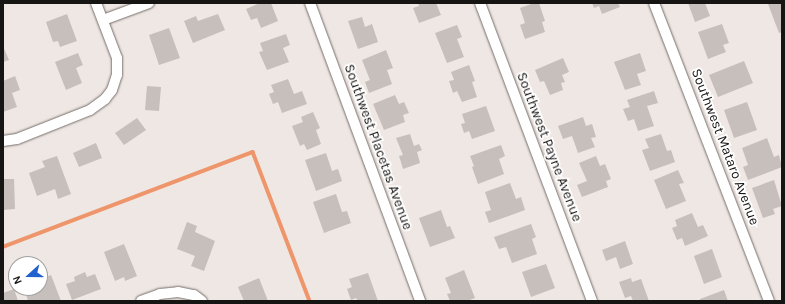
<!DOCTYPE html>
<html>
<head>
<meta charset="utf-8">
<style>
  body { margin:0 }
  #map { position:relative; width:785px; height:304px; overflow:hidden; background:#efe7e3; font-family:Karla,sans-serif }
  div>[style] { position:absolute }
  .stream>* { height:3.5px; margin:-1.75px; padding:0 1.75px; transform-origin:1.75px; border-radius:1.75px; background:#ee956b }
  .building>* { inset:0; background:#c7bfbb }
  .roads { filter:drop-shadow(0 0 1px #756d6a) drop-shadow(0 0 1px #756d6a) }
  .minor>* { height:10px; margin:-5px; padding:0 5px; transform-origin:5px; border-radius:5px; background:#fff }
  span { translate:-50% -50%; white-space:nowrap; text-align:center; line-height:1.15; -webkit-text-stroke:3.5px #fff; paint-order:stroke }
  .street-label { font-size:14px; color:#171513 }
  .frame { position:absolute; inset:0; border:4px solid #171513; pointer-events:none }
  .north { position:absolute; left:8px; top:256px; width:40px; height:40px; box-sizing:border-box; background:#fff; border:1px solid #a2a1a1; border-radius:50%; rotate:249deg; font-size:11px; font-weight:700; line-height:16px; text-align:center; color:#171513 }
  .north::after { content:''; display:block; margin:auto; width:14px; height:18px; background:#2161cd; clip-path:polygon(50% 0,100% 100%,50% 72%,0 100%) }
</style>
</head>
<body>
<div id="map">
  <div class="stream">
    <div style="left:3px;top:247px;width:267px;rotate:-20.8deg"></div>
    <div style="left:253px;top:152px;width:160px;rotate:69.1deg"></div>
  </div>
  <div class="building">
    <div style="clip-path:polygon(260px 3px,271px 3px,278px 21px,261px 28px,257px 18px,251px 20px,246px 9px)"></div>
    <div style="clip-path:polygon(418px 3px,436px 3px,441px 15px,419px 23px,413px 8px,419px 6px)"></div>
    <div style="clip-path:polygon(534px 3px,539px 3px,545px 21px,542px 22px,545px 32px,525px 39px,520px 25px,525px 23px,520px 8px)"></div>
    <div style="clip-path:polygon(592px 3px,618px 3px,620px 7px,602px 14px,599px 6px,594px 8px)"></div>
    <div style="clip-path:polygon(688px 3px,705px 3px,710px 16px,695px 22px)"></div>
    <div style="clip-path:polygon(770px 3px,782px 3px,782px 32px,779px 33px,768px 4px)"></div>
    <div style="clip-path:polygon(67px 14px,77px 41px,60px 47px,58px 41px,53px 42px,46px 22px)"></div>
    <div style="clip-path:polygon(218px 14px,225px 30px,193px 43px,184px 21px,196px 16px,198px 21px)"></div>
    <div style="clip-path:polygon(362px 17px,365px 27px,372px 24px,378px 42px,358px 49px,348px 21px)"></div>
    <div style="clip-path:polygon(722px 24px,729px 43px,723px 45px,726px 52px,708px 59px,698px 32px)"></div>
    <div style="clip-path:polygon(457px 25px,462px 37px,457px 39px,464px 57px,447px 63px,435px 33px)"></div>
    <div style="clip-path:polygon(169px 28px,180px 58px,159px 65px,149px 35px)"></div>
    <div style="clip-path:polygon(286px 34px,290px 45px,283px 48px,289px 62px,267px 70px,259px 52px,263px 51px,260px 43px)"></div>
    <div style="clip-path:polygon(3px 46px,9px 60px,3px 62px)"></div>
    <div style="clip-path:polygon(386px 50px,393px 68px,387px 70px,392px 84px,369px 93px,365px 82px,370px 80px,362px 60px)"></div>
    <div style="clip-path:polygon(78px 53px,83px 65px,76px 68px,82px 83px,66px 90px,55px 62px)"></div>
    <div style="clip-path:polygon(640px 53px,646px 71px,637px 74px,641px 85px,625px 90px,614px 62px)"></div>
    <div style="clip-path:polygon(563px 58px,569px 72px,562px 75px,565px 82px,561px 83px,563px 90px,550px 95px,544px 81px,540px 82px,535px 70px)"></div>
    <div style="clip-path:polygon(744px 61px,753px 83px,718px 97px,709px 75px)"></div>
    <div style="clip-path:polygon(469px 65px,475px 81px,472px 82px,477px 97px,462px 102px,457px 91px,453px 93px,449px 81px,454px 80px,451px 72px)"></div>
    <div style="clip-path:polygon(15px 76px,20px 90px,12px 93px,17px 107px,3px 112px,3px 81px)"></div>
    <div style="clip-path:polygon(288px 79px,294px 94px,302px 91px,307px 104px,282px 113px,278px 102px,273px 104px,269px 94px,274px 92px,271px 85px)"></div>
    <div style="clip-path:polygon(147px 86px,161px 87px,159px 111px,145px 110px)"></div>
    <div style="clip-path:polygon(654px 91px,658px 103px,647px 106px,654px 126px,638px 131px,634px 119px,628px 121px,623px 109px,630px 107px,627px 100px)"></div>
    <div style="clip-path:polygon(395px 95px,399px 104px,404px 102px,409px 113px,403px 115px,405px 122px,384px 130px,373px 104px)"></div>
    <div style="clip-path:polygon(747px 102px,757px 130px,734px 138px,724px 110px)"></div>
    <div style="clip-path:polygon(486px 106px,495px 131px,472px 139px,469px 131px,464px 133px,461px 124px,465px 123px,462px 114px)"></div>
    <div style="clip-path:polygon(313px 112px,320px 128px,316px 130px,321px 144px,307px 150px,304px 144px,300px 146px,292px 126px,303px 122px,301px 117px)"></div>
    <div style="clip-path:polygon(583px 117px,586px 126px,592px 124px,596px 137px,591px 138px,595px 147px,578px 153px,572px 136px,563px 139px,558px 126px)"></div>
    <div style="clip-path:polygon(137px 118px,146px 130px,124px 145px,115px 133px)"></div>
    <div style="clip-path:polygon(410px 134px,414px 146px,419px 144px,422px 150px,417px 152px,420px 163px,403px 169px,399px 156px,403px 155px,396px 138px)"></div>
    <div style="clip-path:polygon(661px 134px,667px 151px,671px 150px,675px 162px,650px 171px,642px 150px,649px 148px,645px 139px)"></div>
    <div style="clip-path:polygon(767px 138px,774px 157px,779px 155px,782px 167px,748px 180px,743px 167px,748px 165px,742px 148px)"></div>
    <div style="clip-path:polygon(96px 143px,102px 158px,79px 167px,73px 153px)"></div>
    <div style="clip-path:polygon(501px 145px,505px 156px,499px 159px,504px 174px,478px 184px,472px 167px,474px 166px,470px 156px)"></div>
    <div style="clip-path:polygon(326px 153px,332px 171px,338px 169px,342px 181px,316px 191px,305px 160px)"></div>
    <div style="clip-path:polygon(57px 156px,71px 194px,58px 199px,55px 189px,37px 196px,29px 173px,45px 167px,42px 161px)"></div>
    <div style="clip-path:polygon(596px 156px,600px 166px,605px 164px,611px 179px,606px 181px,608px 187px,582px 197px,577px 185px,587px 181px,579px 163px)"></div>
    <div style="clip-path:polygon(678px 170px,684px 183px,679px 184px,686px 201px,666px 209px,654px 180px)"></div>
    <div style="clip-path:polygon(3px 179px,14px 179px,15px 209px,3px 210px)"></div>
    <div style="clip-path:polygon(774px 180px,782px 206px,773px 209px,775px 214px,763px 218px,752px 188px)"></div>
    <div style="clip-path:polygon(510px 183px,516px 199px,521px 197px,525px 210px,489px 223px,485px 212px,491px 210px,485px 192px)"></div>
    <div style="clip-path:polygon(336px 194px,342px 212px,347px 211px,351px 223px,324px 233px,313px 202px)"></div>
    <div style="clip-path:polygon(441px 210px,447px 227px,450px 226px,455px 238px,430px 247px,419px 218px)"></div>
    <div style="clip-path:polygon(692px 213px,698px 227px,703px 225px,708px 236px,685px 246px,682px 238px,677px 240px,672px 228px,677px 226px,675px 220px)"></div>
    <div style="clip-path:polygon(187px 222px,197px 226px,195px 232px,215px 241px,204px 271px,191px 266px,195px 256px,177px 249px)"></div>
    <div style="clip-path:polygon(531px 224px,536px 237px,532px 239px,537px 254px,512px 263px,506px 247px,499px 249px,494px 237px)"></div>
    <div style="clip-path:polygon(625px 241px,633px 264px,620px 269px,616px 257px,606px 261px,602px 250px)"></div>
    <div style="clip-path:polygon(124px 244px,137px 276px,125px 281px,124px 277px,115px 281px,104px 252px)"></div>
    <div style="clip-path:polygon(712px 249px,722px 277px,704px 284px,694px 256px)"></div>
    <div style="clip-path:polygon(546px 264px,555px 288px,531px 297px,522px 272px)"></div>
    <div style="clip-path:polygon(464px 270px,475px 298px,467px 301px,450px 301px,447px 294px,451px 293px,445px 278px)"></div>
    <div style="clip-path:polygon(85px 272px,87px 277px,95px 274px,101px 289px,72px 300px,66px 284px,75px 281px,74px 277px)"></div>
    <div style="clip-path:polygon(368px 273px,378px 301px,358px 301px,356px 298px,351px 300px,347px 289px,352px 287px,349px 279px)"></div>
    <div style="clip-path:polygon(51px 275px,61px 301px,28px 301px,24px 288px,40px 288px,40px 279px)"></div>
    <div style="clip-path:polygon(259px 278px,268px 301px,244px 301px,238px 287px)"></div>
    <div style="clip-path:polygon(631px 278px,632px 282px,641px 279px,649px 301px,633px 301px,631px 296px,625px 298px,619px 282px)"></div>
    <div style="clip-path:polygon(14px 289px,18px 301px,3px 301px,3px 293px)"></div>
    <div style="clip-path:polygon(724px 290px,728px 301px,700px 301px,700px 299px)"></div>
  </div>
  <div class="roads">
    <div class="minor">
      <div style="left:310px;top:3px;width:318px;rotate:69.7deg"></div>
      <div style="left:480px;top:3px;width:318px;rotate:69.4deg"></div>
      <div style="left:654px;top:3px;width:319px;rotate:68.9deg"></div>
      <div style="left:103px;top:20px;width:49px;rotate:-20.3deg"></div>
      <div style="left:3px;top:141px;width:14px;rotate:-8deg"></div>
      <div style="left:17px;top:139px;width:79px;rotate:-21.7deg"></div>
      <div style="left:90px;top:110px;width:19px;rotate:-36deg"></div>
      <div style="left:105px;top:99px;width:11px;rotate:-52deg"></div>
      <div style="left:112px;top:90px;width:16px;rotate:-72deg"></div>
      <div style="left:117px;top:75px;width:17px;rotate:-90deg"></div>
      <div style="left:117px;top:58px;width:59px;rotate:-110.9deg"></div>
      <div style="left:141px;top:301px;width:20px;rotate:-20deg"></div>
      <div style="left:160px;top:294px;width:18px;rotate:-6deg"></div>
      <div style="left:178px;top:292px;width:16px;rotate:11deg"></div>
      <div style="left:194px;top:295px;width:10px;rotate:37deg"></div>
    </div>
  </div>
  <div class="street-label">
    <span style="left:378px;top:147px;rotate:70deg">Southwest Placetas Avenue</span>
    <span style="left:549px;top:147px;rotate:69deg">Southwest Payne Avenue</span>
    <span style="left:725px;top:147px;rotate:69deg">Southwest Mataro Avenue</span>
  </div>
  <div class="frame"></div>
  <div class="north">N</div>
</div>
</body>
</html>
